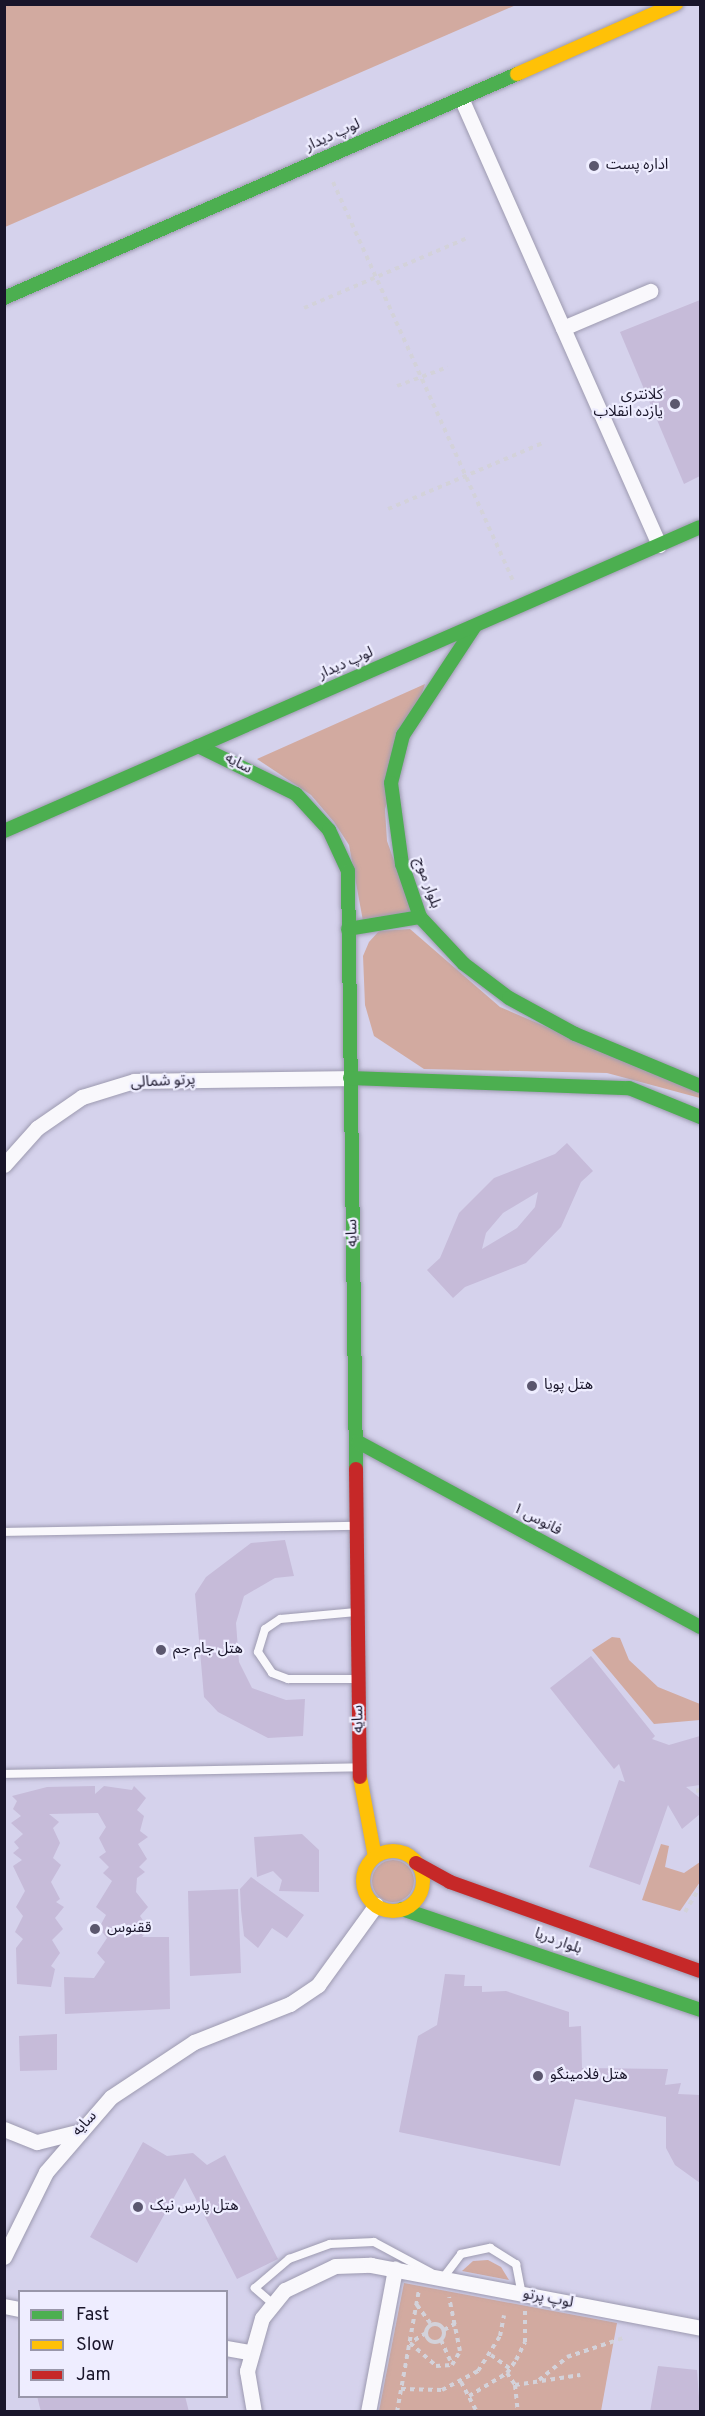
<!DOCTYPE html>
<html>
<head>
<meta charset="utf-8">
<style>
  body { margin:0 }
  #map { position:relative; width:705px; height:2416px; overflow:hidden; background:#d5d2ec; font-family:Overpass,"Noto Sans Arabic",sans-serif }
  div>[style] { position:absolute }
  .green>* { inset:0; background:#d2aaa0 }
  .round { border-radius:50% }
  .building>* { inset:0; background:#c6bbd9 }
  .path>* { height:4px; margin-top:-2px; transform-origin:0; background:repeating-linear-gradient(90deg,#d3d2da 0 4.5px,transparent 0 9px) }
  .path>.ring { margin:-2px; padding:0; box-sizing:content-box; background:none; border:4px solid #d3d2da; border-radius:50% }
  .roads { filter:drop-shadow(0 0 2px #9d9ab0) drop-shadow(0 0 2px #9d9ab0) }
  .lane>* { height:8px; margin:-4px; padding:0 4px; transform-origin:4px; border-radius:4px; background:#f9f8fc }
  .street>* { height:15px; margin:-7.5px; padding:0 7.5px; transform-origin:7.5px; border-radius:7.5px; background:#f9f8fc }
  .fast>* { height:14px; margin:-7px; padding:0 7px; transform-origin:7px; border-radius:7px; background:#4caf50 }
  .slow>* { height:14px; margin:-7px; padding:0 7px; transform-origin:7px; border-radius:7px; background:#ffc107 }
  .slow>.ring { margin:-7px; padding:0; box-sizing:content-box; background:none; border:14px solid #ffc107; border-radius:50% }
  .jam>* { height:14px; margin:-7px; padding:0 7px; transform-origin:7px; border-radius:7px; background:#c62828 }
  .dots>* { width:16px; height:16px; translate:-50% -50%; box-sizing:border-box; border:3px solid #eeedff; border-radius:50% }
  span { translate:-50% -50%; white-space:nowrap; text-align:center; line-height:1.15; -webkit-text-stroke:4.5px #eeedff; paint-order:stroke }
  .street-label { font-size:15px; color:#19152a }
  .poi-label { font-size:15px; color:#19152a }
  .left { translate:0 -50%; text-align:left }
  .right { translate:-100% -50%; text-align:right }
  .frame { position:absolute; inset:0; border:6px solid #19152a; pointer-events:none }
  .legend { position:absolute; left:18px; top:2290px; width:210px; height:108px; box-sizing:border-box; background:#eeedff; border:2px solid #9997aa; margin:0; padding:8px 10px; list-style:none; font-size:18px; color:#19152a }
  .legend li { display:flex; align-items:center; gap:12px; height:30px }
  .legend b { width:30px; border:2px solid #9997aa }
</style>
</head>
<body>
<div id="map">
  <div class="green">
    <div style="clip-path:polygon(5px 4px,516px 4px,516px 5px,5px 227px)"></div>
    <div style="clip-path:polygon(425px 684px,385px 809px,387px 841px,412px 911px,363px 921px,349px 845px,334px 822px,311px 795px,257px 759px)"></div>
    <div style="clip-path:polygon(410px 929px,500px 1007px,700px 1093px,700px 1098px,607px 1073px,424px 1069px,374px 1036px,365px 1005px,363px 956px,369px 942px,379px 931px)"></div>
    <div style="clip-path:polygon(612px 1637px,620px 1638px,629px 1660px,658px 1687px,700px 1704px,700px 1720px,654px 1724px,592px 1650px)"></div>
    <div style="clip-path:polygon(661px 1844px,669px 1846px,665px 1867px,684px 1873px,700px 1862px,700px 1882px,680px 1911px,642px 1900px)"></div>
    <div class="round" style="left:372px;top:1860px;width:42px;height:42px"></div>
    <div style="clip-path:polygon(488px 2260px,501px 2267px,509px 2280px,462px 2271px,473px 2261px)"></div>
    <div style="clip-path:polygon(404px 2283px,617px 2323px,601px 2411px,379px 2411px)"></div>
  </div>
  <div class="building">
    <div style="clip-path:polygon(700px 300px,700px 476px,684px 484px,620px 332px)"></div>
    <div style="clip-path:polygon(evenodd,567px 1143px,593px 1171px,581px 1182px,561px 1227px,526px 1263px,465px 1287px,453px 1298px,427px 1270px,440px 1258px,459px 1213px,494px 1178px,555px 1154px,567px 1143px,538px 1192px,535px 1207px,517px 1228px,482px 1249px,486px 1233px,503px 1213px,538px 1192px)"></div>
    <div style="clip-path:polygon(285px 1540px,294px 1576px,275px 1578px,244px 1596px,236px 1623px,239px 1662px,252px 1688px,286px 1700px,305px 1699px,303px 1736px,268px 1738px,218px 1712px,204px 1697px,195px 1594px,206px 1577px,251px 1543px)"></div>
    <div style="clip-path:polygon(591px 1656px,655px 1736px,652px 1739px,669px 1745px,700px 1736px,700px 1785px,686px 1787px,700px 1798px,700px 1814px,682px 1829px,668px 1805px,640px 1885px,589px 1867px,619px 1780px,625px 1782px,619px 1764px,614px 1769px,550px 1688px)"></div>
    <div style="clip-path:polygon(95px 1786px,95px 1794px,104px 1786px,132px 1790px,134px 1786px,146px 1798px,137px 1810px,144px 1816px,140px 1831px,148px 1837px,138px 1844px,147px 1859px,139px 1867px,145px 1872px,137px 1878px,136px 1892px,148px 1907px,140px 1916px,149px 1929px,142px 1937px,169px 1937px,170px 2009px,65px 2014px,64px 1977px,94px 1978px,105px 1962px,97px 1953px,107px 1938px,99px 1928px,106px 1915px,96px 1907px,112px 1881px,103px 1873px,109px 1867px,99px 1857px,106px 1852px,99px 1838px,106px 1827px,98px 1813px,49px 1814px,59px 1822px,53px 1828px,60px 1843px,53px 1858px,61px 1865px,51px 1882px,60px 1899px,56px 1902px,64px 1907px,55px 1918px,63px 1929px,52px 1940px,60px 1953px,51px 1966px,55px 1969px,51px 1987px,17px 1984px,16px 1948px,23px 1939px,15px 1932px,23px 1916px,16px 1907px,25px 1891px,13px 1866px,22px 1860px,13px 1853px,19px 1848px,14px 1842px,23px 1834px,11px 1823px,21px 1816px,13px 1809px,17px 1801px,12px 1796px,47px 1787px)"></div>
    <div style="clip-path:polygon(302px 1834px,319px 1850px,319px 1892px,279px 1891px,282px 1880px,273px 1871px,257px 1877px,254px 1837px)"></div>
    <div style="clip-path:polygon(251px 1877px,304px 1915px,287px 1938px,272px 1928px,258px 1948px,244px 1936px,241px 1910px,240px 1889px)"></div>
    <div style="clip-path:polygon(238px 1889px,241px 1973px,190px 1976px,188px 1891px)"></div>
    <div style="clip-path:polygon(445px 1974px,465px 1975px,464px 1986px,482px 1986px,482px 1992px,506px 1991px,569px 2012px,569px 2027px,581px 2026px,582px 2068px,668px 2069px,665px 2085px,681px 2083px,678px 2094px,700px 2095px,700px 2183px,675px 2165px,666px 2148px,666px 2117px,575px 2099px,560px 2166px,399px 2132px,418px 2036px,437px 2025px)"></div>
    <div style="clip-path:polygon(57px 2034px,57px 2070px,20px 2071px,19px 2036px)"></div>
    <div style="clip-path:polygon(143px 2142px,167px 2156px,193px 2153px,207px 2165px,225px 2155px,278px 2259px,237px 2279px,185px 2178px,137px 2263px,90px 2237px)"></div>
    <div style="clip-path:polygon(658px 2366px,697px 2370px,700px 2412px,650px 2412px)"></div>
    <div style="clip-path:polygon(37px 2396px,185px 2396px,189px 2412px,41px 2412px)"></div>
  </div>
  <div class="path">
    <div style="left:333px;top:182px;width:438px;rotate:65.7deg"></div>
    <div style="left:304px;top:308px;width:177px;rotate:-23.2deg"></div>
    <div style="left:397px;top:386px;width:54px;rotate:-20.4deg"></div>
    <div style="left:388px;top:509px;width:171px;rotate:-23.1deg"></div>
    <div style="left:696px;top:1791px;width:4px;rotate:-14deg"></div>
    <div style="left:685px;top:1912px;width:29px;rotate:-59deg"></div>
    <div style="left:417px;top:2305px;width:24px;rotate:54deg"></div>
    <div class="ring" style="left:426px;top:2324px;width:14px;height:14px"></div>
    <div style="left:444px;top:2330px;width:14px;rotate:-30deg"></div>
    <div style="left:426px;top:2333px;width:19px;rotate:148deg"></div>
    <div style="left:410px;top:2343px;width:35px;rotate:41deg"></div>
    <div style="left:436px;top:2366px;width:16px;rotate:-4deg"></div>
    <div style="left:452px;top:2365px;width:16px;rotate:-60deg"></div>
    <div style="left:460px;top:2351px;width:55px;rotate:-101.5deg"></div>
    <div style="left:441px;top:2340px;width:27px;rotate:66deg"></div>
    <div style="left:491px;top:2355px;width:24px;rotate:36deg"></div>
    <div style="left:507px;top:2373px;width:14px;rotate:56deg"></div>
    <div style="left:515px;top:2385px;width:27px;rotate:84deg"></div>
    <div style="left:539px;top:2380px;width:36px;rotate:-39deg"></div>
    <div style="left:567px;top:2357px;width:59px;rotate:-18.7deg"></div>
    <div style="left:461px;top:2382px;width:34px;rotate:62deg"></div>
    <div style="left:515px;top:2385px;width:66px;rotate:-8.7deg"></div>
    <div style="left:401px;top:2389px;width:41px;rotate:1.4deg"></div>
    <div style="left:442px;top:2390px;width:41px;rotate:-27.8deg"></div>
    <div style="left:478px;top:2371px;width:41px;rotate:-57.8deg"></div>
    <div style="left:500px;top:2336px;width:21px;rotate:-79deg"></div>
    <div style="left:469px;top:2396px;width:44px;rotate:-31.2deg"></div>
    <div style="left:507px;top:2373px;width:16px;rotate:-55deg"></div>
    <div style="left:516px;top:2360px;width:20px;rotate:-63deg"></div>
    <div style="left:525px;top:2342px;width:33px;rotate:-90deg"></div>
    <div style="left:397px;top:2412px;width:124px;rotate:-79.8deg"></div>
  </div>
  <div class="roads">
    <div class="lane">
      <div style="left:4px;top:1532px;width:350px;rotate:-1deg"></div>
      <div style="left:356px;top:1612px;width:76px;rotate:174.7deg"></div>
      <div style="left:280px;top:1619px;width:18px;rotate:146deg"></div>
      <div style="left:265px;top:1629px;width:24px;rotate:107deg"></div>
      <div style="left:258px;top:1652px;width:25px;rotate:56deg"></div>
      <div style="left:272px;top:1673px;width:17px;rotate:21deg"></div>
      <div style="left:288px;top:1679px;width:70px"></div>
      <div style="left:4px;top:1774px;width:354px;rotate:-1.1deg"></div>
      <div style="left:443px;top:2278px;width:30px;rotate:-53deg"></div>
      <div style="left:461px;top:2254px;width:30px;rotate:-12deg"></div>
      <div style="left:490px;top:2248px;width:31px;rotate:32deg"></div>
      <div style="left:516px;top:2264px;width:31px;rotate:79deg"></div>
      <div style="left:272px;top:2303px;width:23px;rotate:-139deg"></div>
      <div style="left:255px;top:2288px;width:45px;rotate:-40.5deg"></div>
      <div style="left:289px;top:2259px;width:44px;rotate:-20.1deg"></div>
      <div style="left:330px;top:2244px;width:44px;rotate:-2.6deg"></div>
      <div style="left:374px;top:2242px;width:64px;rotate:28.2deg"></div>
    </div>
    <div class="street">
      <div style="left:461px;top:98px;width:489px;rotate:66.1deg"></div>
      <div style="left:563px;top:328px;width:95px;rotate:-23deg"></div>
      <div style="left:4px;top:1165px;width:50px;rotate:-48.3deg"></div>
      <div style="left:37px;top:1128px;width:55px;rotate:-34.6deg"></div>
      <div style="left:82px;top:1097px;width:54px;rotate:-17.1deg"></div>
      <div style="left:134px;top:1081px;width:216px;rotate:-0.8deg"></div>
      <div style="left:4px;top:2129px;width:35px;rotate:22deg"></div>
      <div style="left:37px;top:2142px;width:38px;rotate:-14deg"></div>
      <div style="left:4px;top:2257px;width:95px;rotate:-63.7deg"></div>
      <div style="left:46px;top:2172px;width:99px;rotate:-49.1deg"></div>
      <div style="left:111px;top:2097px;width:100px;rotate:-33.5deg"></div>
      <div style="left:194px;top:2042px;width:103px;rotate:-21.6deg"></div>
      <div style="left:290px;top:2004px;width:34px;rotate:-34deg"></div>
      <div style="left:318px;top:1985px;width:99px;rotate:-54.1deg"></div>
      <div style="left:4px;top:2306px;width:16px;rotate:11deg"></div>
      <div style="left:226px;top:2348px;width:23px;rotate:10deg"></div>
      <div style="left:254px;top:2412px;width:42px;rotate:-99.7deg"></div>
      <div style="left:247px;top:2371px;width:55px;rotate:-74.2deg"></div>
      <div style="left:262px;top:2318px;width:36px;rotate:-51deg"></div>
      <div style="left:285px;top:2290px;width:55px;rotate:-25.6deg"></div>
      <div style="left:335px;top:2266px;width:36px;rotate:-2deg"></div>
      <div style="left:371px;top:2265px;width:335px;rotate:10.8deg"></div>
      <div style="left:368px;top:2412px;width:146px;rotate:-79.3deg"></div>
    </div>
    <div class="fast">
      <div style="left:4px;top:298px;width:560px;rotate:-23.59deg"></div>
      <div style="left:475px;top:626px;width:131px;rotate:123.4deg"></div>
      <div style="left:403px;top:735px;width:49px;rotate:104deg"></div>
      <div style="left:391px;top:783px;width:82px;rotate:82.3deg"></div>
      <div style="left:402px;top:864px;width:56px;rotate:71.2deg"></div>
      <div style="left:420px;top:917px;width:64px;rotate:46.9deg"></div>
      <div style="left:464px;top:964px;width:56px;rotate:37.1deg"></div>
      <div style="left:509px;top:998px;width:75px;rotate:28.6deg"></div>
      <div style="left:575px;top:1034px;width:135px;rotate:22.6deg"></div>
      <div style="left:198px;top:746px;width:109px;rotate:26.1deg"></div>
      <div style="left:296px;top:794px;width:49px;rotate:47.5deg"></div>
      <div style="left:329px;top:830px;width:45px;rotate:65.1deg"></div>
      <div style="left:348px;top:871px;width:598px;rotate:89.23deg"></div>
      <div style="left:4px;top:831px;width:759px;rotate:-23.59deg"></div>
      <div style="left:348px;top:929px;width:73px;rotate:-9.5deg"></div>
      <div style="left:350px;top:1078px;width:279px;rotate:2.1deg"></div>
      <div style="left:629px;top:1088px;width:77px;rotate:22.2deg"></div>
      <div style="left:358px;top:1442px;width:389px;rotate:28.4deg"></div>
      <div style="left:402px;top:1909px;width:315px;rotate:18.7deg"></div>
    </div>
    <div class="slow">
      <div style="left:517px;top:74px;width:174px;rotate:-23.8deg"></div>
      <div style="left:360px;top:1777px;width:81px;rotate:79.4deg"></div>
      <div class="ring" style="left:363px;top:1851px;width:46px;height:46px"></div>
    </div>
    <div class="jam">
      <div style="left:356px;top:1469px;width:308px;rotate:89.3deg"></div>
      <div style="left:416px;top:1863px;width:39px;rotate:29deg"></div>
      <div style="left:450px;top:1882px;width:265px;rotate:19.6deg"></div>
    </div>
  </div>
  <div class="dots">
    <div style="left:594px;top:166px;background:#5b576e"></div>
    <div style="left:675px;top:404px;background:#5b576e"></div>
    <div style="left:532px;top:1386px;background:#5b576e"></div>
    <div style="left:161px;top:1650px;background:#5b576e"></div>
    <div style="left:95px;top:1929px;background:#5b576e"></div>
    <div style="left:538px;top:2076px;background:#5b576e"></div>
    <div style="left:138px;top:2207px;background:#5b576e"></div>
  </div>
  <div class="street-label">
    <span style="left:333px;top:136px;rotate:-24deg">لوپ دیدار</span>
    <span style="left:346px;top:664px;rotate:-24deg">لوپ دیدار</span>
    <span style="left:238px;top:764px;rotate:27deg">سایه</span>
    <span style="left:427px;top:883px;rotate:71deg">بلوار موج</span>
    <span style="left:163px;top:1082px;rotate:-3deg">پرتو شمالی</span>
    <span style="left:353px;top:1233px;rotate:-91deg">سایه</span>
    <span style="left:537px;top:1520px;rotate:28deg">فانوس ۱</span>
    <span style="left:359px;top:1719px;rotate:-91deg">سایه</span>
    <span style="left:558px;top:1942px;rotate:20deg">بلوار دریا</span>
    <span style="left:85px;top:2124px;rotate:-47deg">سایه</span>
    <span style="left:548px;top:2299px;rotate:11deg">لوپ پرتو</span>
  </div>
  <div class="poi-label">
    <span class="left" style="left:606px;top:166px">اداره پست</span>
    <span class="right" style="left:663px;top:404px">کلانتری<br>یازده انقلاب</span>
    <span class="left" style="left:544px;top:1386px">هتل پویا</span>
    <span class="left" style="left:173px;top:1650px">هتل جام جم</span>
    <span class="left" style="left:107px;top:1929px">ققنوس</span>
    <span class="left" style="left:550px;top:2076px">هتل فلامینگو</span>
    <span class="left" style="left:150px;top:2207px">هتل پارس نیک</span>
  </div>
  <div class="frame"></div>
  <ul class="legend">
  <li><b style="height:8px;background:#4caf50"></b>Fast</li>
  <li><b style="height:8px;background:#ffc107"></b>Slow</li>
  <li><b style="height:8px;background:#c62828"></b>Jam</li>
  </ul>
</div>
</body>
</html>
